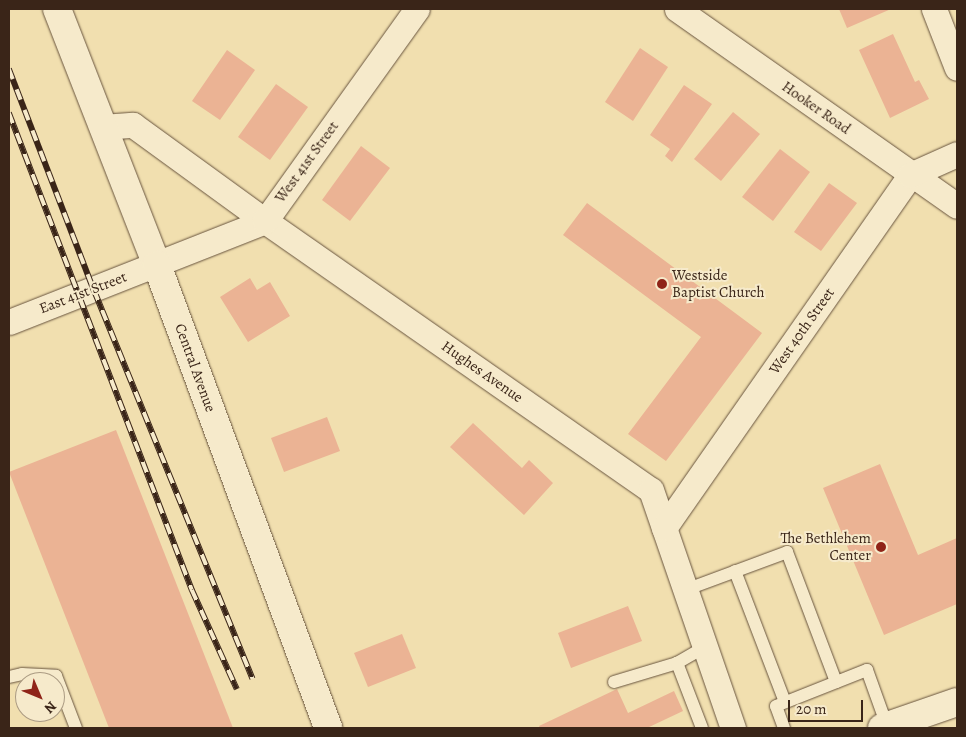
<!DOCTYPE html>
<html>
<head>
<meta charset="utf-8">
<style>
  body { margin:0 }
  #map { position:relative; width:966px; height:737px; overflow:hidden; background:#f1dfaf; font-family:Alegreya,serif }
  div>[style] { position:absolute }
  .building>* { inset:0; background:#ebb394 }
  .roads { filter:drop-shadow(0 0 1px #68543e) drop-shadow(0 0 1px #68543e) }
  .service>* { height:12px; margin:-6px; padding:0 6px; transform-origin:6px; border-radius:6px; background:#f6eacb }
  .minor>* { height:25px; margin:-12.5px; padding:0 12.5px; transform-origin:12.5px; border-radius:12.5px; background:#f6eacb }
  .tertiary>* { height:28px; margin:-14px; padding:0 14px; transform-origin:14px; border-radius:14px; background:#f6eacb }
  .secondary>* { height:28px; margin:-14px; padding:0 14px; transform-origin:14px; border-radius:14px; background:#f6eacb }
  .rail>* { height:5.5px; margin-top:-2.75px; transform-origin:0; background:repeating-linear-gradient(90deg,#f6eacb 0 11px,#3a2518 0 22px); box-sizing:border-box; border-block:1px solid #3a2518 }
  .dots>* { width:14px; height:14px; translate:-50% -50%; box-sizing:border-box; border:2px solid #f6eacb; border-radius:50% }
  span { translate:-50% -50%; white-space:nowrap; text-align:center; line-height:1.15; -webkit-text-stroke:4px #f6eacb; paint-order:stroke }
  .street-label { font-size:15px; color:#3a2518 }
  .poi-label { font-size:15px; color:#3a2518 }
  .left { translate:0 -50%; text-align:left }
  .right { translate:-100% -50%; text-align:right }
  .frame { position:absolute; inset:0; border:10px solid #3a2518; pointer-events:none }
  .north { position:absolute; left:15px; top:672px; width:50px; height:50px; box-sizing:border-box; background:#f6eacb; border:1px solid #ab9b83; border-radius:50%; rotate:135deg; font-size:14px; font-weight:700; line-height:20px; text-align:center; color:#3a2518 }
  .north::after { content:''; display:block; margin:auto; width:18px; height:22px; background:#8f2418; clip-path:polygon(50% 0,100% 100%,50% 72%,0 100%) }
  .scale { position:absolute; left:788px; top:700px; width:75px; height:22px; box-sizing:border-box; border:2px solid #3a2518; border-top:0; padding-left:6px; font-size:15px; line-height:18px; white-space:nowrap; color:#3a2518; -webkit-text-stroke:4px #f6eacb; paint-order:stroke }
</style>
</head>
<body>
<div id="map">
  <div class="building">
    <div style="clip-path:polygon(839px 9px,891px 9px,847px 28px)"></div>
    <div style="clip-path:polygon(893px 34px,915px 82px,919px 80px,929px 99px,890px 118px,859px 50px)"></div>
    <div style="clip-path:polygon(640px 48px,668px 67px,633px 121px,605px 102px)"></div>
    <div style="clip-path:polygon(227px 50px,255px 70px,220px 120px,192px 101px)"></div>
    <div style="clip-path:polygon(276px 84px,308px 107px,270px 160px,238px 137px)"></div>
    <div style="clip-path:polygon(684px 85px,712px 104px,672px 162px,665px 156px,670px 149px,650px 135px)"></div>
    <div style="clip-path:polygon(733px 112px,760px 134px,721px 181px,694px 159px)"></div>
    <div style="clip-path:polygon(361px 146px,390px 168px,350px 221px,322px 200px)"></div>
    <div style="clip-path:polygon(780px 149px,810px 172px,773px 221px,742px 197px)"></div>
    <div style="clip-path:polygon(829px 183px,857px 203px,821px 251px,794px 232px)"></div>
    <div style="clip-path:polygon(587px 203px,762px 333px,666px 461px,628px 434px,701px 337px,563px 235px)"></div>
    <div style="clip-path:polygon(250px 278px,257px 290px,270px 282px,290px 316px,248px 342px,220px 297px)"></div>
    <div style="clip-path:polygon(327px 417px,340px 451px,284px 472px,271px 438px)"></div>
    <div style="clip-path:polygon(473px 423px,522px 468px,529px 460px,553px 483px,524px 515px,450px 447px)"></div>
    <div style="clip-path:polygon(116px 430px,233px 728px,109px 728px,9px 472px)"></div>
    <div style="clip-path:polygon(880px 464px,918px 555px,957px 538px,957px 604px,884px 635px,823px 488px)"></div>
    <div style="clip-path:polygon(628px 606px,642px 641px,571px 668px,558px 633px)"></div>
    <div style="clip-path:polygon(402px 634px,416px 668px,368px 687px,354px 653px)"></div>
    <div style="clip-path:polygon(617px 689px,628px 713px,674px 691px,683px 711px,647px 728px,540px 728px,539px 726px)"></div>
  </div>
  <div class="roads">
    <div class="service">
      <div style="left:735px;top:571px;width:140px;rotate:69.1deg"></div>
      <div style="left:685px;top:590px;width:109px;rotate:-20.4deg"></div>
      <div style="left:787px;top:552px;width:139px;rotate:69.3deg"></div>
      <div style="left:9px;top:677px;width:13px;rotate:-13deg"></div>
      <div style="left:22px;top:674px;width:34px;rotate:3deg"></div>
      <div style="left:56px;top:676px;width:56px;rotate:69deg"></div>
      <div style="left:614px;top:682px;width:66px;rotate:-16.8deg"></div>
      <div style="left:702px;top:728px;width:70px;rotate:-111deg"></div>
      <div style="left:677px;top:663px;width:32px;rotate:-30deg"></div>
      <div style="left:784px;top:728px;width:23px;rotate:-110deg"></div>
      <div style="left:776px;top:706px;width:98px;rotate:-21.6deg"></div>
      <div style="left:867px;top:670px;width:59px;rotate:70.3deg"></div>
    </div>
    <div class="minor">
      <div style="left:677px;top:9px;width:342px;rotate:35.1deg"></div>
      <div style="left:934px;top:9px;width:63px;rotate:68.7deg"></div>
      <div style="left:102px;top:127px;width:31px;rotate:-4deg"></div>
      <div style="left:133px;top:125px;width:163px;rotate:36deg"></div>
      <div style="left:265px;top:221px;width:470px;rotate:34.9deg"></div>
      <div style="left:651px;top:490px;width:252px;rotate:71deg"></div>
      <div style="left:9px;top:322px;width:275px;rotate:-21.5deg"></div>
      <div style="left:265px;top:221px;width:261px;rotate:-54.4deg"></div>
      <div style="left:664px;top:528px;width:430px;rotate:-55.1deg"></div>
      <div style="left:910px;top:175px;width:51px;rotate:-24.1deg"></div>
    </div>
    <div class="tertiary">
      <div style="left:57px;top:9px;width:275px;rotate:68.7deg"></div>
      <div style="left:157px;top:265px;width:494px;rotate:69.7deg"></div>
    </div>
    <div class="secondary">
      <div style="left:882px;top:728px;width:79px;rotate:-19.1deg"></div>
    </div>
  </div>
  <div class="rail">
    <div style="left:9px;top:69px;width:237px;rotate:69deg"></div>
    <div style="left:94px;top:290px;width:420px;rotate:67.8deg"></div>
    <div style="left:9px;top:113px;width:511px;rotate:69.01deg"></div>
    <div style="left:192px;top:590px;width:109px;rotate:65.6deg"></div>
  </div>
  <div class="dots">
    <div style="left:662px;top:284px;background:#8f2418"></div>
    <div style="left:881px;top:547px;background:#8f2418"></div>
  </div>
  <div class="street-label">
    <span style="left:816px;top:108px;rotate:35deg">Hooker Road</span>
    <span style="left:307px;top:162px;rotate:-54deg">West 41st Street</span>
    <span style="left:83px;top:293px;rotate:-21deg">East 41st Street</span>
    <span style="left:802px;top:331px;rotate:-55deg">West 40th Street</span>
    <span style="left:195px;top:368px;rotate:70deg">Central Avenue</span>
    <span style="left:482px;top:372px;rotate:35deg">Hughes Avenue</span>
  </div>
  <div class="poi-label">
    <span class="left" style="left:672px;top:284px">Westside<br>Baptist Church</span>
    <span class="right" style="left:871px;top:547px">The Bethlehem<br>Center</span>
  </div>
  <div class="frame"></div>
  <div class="north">N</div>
  <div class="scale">20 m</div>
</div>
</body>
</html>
